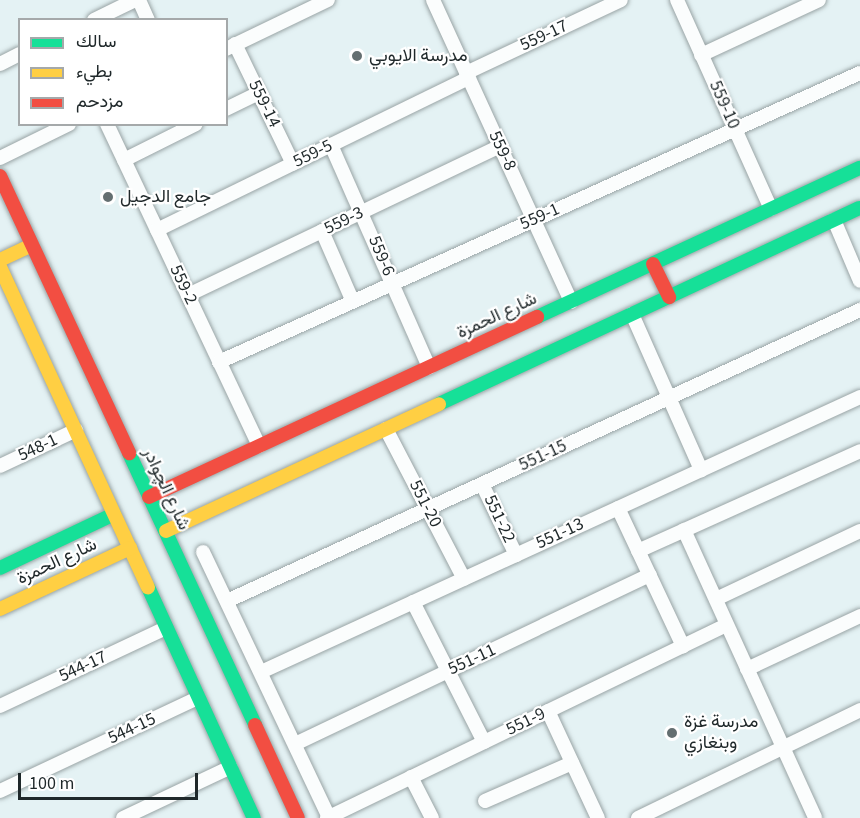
<!DOCTYPE html>
<html>
<head>
<meta charset="utf-8">
<style>
  body { margin:0 }
  #map { position:relative; width:860px; height:818px; overflow:hidden; background:#e4f2f4; font-family:"Source Sans 3",Vazirmatn,sans-serif }
  div>[style] { position:absolute }
  .roads { filter:drop-shadow(0 0 2px #99a4a5) drop-shadow(0 0 2px #99a4a5) }
  .street>* { height:14px; margin:-7px; padding:0 7px; transform-origin:7px; border-radius:7px; background:#fbfdfd }
  .fast>* { height:14px; margin:-7px; padding:0 7px; transform-origin:7px; border-radius:7px; background:#16e098 }
  .slow>* { height:14px; margin:-7px; padding:0 7px; transform-origin:7px; border-radius:7px; background:#ffcf43 }
  .jam>* { height:14px; margin:-7px; padding:0 7px; transform-origin:7px; border-radius:7px; background:#f24e42 }
  .dots>* { width:16px; height:16px; translate:-50% -50%; box-sizing:border-box; border:3px solid #fff; border-radius:50% }
  span { translate:-50% -50%; white-space:nowrap; text-align:center; line-height:1.15; -webkit-text-stroke:4.5px #fff; paint-order:stroke }
  .street-label { font-size:18px; color:#1f282a }
  .poi-label { font-size:18px; color:#1f282a }
  .left { translate:0 -50%; text-align:left }
  .legend { position:absolute; left:18px; top:18px; width:210px; height:108px; box-sizing:border-box; background:#fff; border:2px solid #a5a9aa; margin:0; padding:8px 10px; list-style:none; font-size:18px; color:#1f282a }
  .legend li { display:flex; align-items:center; gap:12px; height:30px }
  .legend b { width:30px; border:2px solid #a5a9aa }
  .scale { position:absolute; left:18px; top:773px; width:180px; height:27px; box-sizing:border-box; border:3px solid #1f282a; border-top:0; padding-left:8px; font-size:18px; line-height:21px; white-space:nowrap; color:#1f282a; -webkit-text-stroke:4px #fff; paint-order:stroke }
</style>
</head>
<body>
<div id="map">
  <div class="roads">
    <div class="street">
      <div style="left:139px;top:0;width:22px;rotate:66deg"></div>
      <div style="left:433px;top:0;width:332px;rotate:65.4deg"></div>
      <div style="left:677px;top:0;width:229px;rotate:65.8deg"></div>
      <div style="left:94px;top:20px;width:46px;rotate:-26deg"></div>
      <div style="left:235px;top:44px;width:133px;rotate:64.2deg"></div>
      <div style="left:226px;top:49px;width:113px;rotate:-25.7deg"></div>
      <div style="left:701px;top:55px;width:130px;rotate:-25deg"></div>
      <div style="left:0;top:64px;width:22px;rotate:-27deg"></div>
      <div style="left:466px;top:73px;width:171px;rotate:-25.2deg"></div>
      <div style="left:226px;top:109px;width:37px;rotate:-26deg"></div>
      <div style="left:107px;top:124px;width:356px;rotate:64.7deg"></div>
      <div style="left:331px;top:145px;width:243px;rotate:66.2deg"></div>
      <div style="left:0;top:158px;width:77px;rotate:-26.2deg"></div>
      <div style="left:124px;top:160px;width:80px;rotate:-26.6deg"></div>
      <div style="left:834px;top:220px;width:66px;rotate:66.9deg"></div>
      <div style="left:157px;top:230px;width:347px;rotate:-26deg"></div>
      <div style="left:322px;top:231px;width:77px;rotate:66.4deg"></div>
      <div style="left:188px;top:295px;width:346px;rotate:-25.5deg"></div>
      <div style="left:632px;top:314px;width:171px;rotate:66.1deg"></div>
      <div style="left:219px;top:362px;width:703px;rotate:-24.27deg"></div>
      <div style="left:386px;top:429px;width:169px;rotate:62.5deg"></div>
      <div style="left:0;top:466px;width:84px;rotate:-25.3deg"></div>
      <div style="left:482px;top:484px;width:79px;rotate:64.4deg"></div>
      <div style="left:618px;top:508px;width:153px;rotate:64.8deg"></div>
      <div style="left:684px;top:530px;width:316px;rotate:65.5deg"></div>
      <div style="left:638px;top:551px;width:243px;rotate:-24.2deg"></div>
      <div style="left:203px;top:552px;width:293px;rotate:64.6deg"></div>
      <div style="left:716px;top:599px;width:159px;rotate:-25.3deg"></div>
      <div style="left:227px;top:601px;width:697px;rotate:-24.69deg"></div>
      <div style="left:413px;top:602px;width:157px;rotate:63.1deg"></div>
      <div style="left:747px;top:669px;width:125px;rotate:-25.1deg"></div>
      <div style="left:261px;top:672px;width:659px;rotate:-24.66deg"></div>
      <div style="left:0;top:706px;width:183px;rotate:-25.2deg"></div>
      <div style="left:548px;top:711px;width:118px;rotate:65deg"></div>
      <div style="left:295px;top:744px;width:393px;rotate:-25.5deg"></div>
      <div style="left:411px;top:777px;width:46px;rotate:62.9deg"></div>
      <div style="left:0;top:791px;width:219px;rotate:-25.2deg"></div>
      <div style="left:485px;top:801px;width:95px;rotate:-23.6deg"></div>
      <div style="left:123px;top:818px;width:119px;rotate:-25.3deg"></div>
      <div style="left:327px;top:818px;width:443px;rotate:-25.8deg"></div>
      <div style="left:638px;top:818px;width:247px;rotate:-25.9deg"></div>
    </div>
    <div class="fast">
      <div style="left:537px;top:317px;width:356px;rotate:-24.8deg"></div>
      <div style="left:439px;top:404px;width:464px;rotate:-25deg"></div>
      <div style="left:129px;top:453px;width:300px;rotate:65.1deg"></div>
      <div style="left:0;top:568px;width:126px;rotate:-25.3deg"></div>
      <div style="left:148px;top:587px;width:254px;rotate:65.4deg"></div>
    </div>
    <div class="slow">
      <div style="left:0;top:260px;width:35px;rotate:-25deg"></div>
      <div style="left:0;top:267px;width:353px;rotate:65.2deg"></div>
      <div style="left:166px;top:531px;width:301px;rotate:-24.9deg"></div>
      <div style="left:0;top:609px;width:144px;rotate:-25.1deg"></div>
    </div>
    <div class="jam">
      <div style="left:0;top:176px;width:306px;rotate:65deg"></div>
      <div style="left:653px;top:264px;width:37px;rotate:64deg"></div>
      <div style="left:149px;top:497px;width:428px;rotate:-24.9deg"></div>
      <div style="left:255px;top:725px;width:102px;rotate:65.2deg"></div>
    </div>
  </div>
  <div class="dots">
    <div style="left:357px;top:56px;background:#646f71"></div>
    <div style="left:108px;top:197px;background:#646f71"></div>
    <div style="left:672px;top:733px;background:#646f71"></div>
  </div>
  <div class="street-label">
    <span style="left:544px;top:36px;rotate:-25deg">559-17</span>
    <span style="left:264px;top:104px;rotate:64deg">559-14</span>
    <span style="left:724px;top:105px;rotate:66deg">559-10</span>
    <span style="left:502px;top:151px;rotate:65deg">559-8</span>
    <span style="left:313px;top:154px;rotate:-26deg">559-5</span>
    <span style="left:540px;top:217px;rotate:-24deg">559-1</span>
    <span style="left:344px;top:221px;rotate:-26deg">559-3</span>
    <span style="left:381px;top:256px;rotate:67deg">559-6</span>
    <span style="left:183px;top:285px;rotate:65deg">559-2</span>
    <span style="left:497px;top:316px;rotate:-25deg">شارع الحمزة</span>
    <span style="left:38px;top:448px;rotate:-25deg">548-1</span>
    <span style="left:543px;top:456px;rotate:-25deg">551-15</span>
    <span style="left:166px;top:489px;rotate:65deg">شارع الچوادر</span>
    <span style="left:425px;top:504px;rotate:63deg">551-20</span>
    <span style="left:499px;top:519px;rotate:65deg">551-22</span>
    <span style="left:560px;top:534px;rotate:-25deg">551-13</span>
    <span style="left:57px;top:562px;rotate:-25deg">شارع الحمزة</span>
    <span style="left:472px;top:660px;rotate:-25deg">551-11</span>
    <span style="left:83px;top:667px;rotate:-25deg">544-17</span>
    <span style="left:526px;top:722px;rotate:-26deg">551-9</span>
    <span style="left:132px;top:729px;rotate:-25deg">544-15</span>
  </div>
  <div class="poi-label">
    <span class="left" style="left:369px;top:56px">مدرسة الايوبي</span>
    <span class="left" style="left:120px;top:197px">جامع الدجيل</span>
    <span class="left" style="left:684px;top:733px">مدرسة غزة<br>وبنغازي</span>
  </div>
  <ul class="legend">
  <li><b style="height:8px;background:#16e098"></b>سالك</li>
  <li><b style="height:8px;background:#ffcf43"></b>بطيء</li>
  <li><b style="height:8px;background:#f24e42"></b>مزدحم</li>
  </ul>
  <div class="scale">100 m</div>
</div>
</body>
</html>
